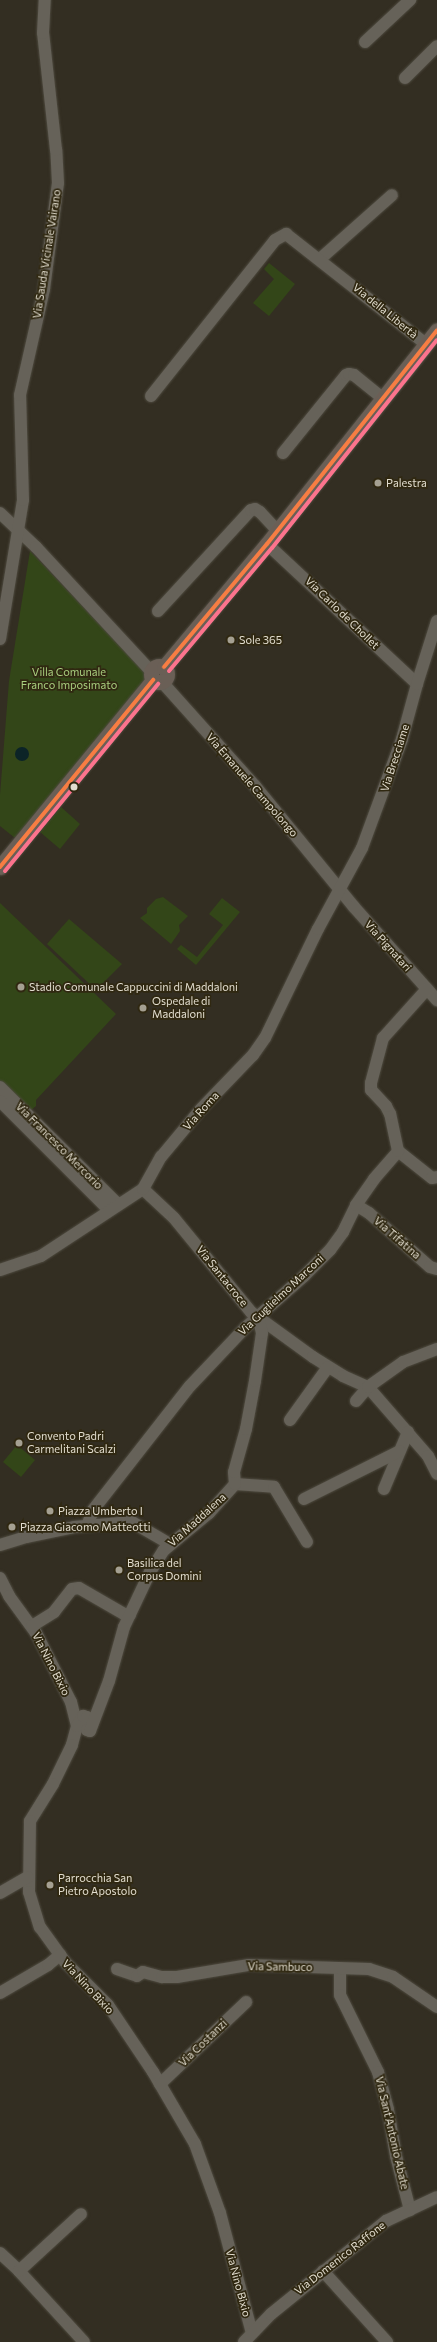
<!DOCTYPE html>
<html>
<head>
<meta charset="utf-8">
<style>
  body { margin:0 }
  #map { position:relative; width:437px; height:2342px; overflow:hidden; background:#332e22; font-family:Commissioner,sans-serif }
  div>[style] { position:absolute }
  .green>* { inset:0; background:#334618 }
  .water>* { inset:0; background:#0c2427 }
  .round { border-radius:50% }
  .roads { filter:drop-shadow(0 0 1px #4e4a3f) drop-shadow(0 0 1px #4e4a3f) }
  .minor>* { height:12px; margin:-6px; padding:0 6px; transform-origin:6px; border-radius:6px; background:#666259 }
  .major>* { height:15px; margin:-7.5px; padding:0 7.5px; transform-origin:7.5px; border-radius:7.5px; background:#6a5f56 }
  .major>.ring { margin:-7.5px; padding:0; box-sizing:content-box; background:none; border:15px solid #6a5f56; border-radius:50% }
  .bus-1>* { height:4px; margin:-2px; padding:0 2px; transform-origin:2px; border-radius:2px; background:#f77d43 }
  .bus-2>* { height:4px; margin:-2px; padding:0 2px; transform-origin:2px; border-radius:2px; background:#fc738d }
  .dots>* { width:11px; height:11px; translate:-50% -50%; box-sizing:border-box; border:2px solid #302811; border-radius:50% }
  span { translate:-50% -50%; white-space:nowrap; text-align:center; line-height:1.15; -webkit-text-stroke:3.5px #302811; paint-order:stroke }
  .street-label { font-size:11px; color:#e2ddcf }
  .poi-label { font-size:11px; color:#e2ddcf }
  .left { translate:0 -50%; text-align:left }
  .park-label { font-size:11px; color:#a8ce7e }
</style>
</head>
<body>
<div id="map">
  <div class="green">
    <div style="clip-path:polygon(269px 263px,295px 284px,269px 316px,253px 303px,274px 279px,264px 269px)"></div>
    <div style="clip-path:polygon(30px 551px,148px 676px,15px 838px,0 826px,0 795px,9px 681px)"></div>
    <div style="clip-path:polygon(61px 807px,80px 824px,60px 849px,40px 832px)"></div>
    <div style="clip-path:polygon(163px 897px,188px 916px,179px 925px,180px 931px,171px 944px,140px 918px,147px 913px,147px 908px,156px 899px)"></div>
    <div style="clip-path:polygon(222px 898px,240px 912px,196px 965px,177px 949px,181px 945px,197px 957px,223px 925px,209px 914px)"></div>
    <div style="clip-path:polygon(0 903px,116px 1014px,36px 1100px,36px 1106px,30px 1111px,0 1082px)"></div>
    <div style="clip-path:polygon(69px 919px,122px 964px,96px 990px,47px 944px)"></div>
    <div style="clip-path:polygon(17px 1445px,35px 1460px,21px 1477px,3px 1462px)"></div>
  </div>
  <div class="water">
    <div class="round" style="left:15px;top:747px;width:14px;height:14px"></div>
  </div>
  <div class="roads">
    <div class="minor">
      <div style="left:365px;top:42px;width:62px;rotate:-43deg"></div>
      <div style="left:405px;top:78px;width:45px;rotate:-45deg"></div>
      <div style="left:320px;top:259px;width:96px;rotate:-41.6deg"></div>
      <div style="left:151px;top:396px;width:199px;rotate:-51.5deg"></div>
      <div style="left:275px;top:240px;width:13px;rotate:-29deg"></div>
      <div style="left:286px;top:234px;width:178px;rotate:38.2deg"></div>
      <div style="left:283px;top:453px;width:100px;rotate:-51.1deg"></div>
      <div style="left:346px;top:375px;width:3px;rotate:-18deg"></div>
      <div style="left:349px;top:374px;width:5px;rotate:11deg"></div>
      <div style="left:354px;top:375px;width:36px;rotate:39deg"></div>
      <div style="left:0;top:513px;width:50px;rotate:43.4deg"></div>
      <div style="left:36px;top:547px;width:169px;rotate:47.2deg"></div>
      <div style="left:267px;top:544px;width:205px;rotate:43deg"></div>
      <div style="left:158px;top:611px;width:137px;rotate:-47.4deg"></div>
      <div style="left:251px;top:510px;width:4px;rotate:-14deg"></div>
      <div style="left:255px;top:509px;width:6px;rotate:31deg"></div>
      <div style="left:260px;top:512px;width:26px;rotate:47deg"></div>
      <div style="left:0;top:639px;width:141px;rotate:-80.6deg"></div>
      <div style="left:23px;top:500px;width:105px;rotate:-91.6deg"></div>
      <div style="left:20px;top:395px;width:109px;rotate:-77.2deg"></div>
      <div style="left:44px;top:289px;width:107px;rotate:-82.5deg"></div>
      <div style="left:58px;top:183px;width:33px;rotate:-93deg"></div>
      <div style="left:56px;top:150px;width:118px;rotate:-96.3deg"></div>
      <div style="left:43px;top:33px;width:33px;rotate:-87deg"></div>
      <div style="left:162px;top:682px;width:140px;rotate:48.2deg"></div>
      <div style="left:255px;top:786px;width:156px;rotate:50.7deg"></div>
      <div style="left:354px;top:907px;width:125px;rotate:48.3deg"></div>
      <div style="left:0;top:1087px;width:166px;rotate:44.8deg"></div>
      <div style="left:0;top:1101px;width:154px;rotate:45deg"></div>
      <div style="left:398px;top:1151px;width:43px;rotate:38.5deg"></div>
      <div style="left:432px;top:1178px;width:5px;rotate:-11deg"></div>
      <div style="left:143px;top:1189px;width:42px;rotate:43.1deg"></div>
      <div style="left:174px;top:1218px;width:122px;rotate:50.7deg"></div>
      <div style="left:251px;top:1312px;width:77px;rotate:36deg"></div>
      <div style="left:313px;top:1357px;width:36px;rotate:32deg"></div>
      <div style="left:343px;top:1376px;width:27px;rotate:24deg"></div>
      <div style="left:368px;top:1387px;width:91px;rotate:49deg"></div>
      <div style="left:428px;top:1456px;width:20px;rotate:63deg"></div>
      <div style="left:356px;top:1205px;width:15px;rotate:32deg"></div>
      <div style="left:369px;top:1213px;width:81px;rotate:41.5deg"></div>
      <div style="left:430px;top:1267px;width:7px;rotate:16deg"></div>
      <div style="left:0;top:1270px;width:43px;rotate:-18.9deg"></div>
      <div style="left:41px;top:1256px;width:122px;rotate:-33.3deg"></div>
      <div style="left:143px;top:1189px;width:37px;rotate:-61deg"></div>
      <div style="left:161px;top:1157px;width:62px;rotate:-50.2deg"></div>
      <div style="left:201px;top:1109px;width:75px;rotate:-46.1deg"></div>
      <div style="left:253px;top:1055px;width:21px;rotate:-55deg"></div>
      <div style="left:265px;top:1038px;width:121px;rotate:-64.1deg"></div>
      <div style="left:318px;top:929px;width:92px;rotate:-61.5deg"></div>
      <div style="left:362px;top:848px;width:116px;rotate:-69.8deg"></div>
      <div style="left:402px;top:739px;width:57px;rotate:-74.7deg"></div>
      <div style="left:417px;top:684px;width:66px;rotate:-72.4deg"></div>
      <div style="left:356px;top:1401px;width:18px;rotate:-49deg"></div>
      <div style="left:368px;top:1387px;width:43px;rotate:-35.5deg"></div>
      <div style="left:403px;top:1362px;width:36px;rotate:-21deg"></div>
      <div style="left:290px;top:1420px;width:65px;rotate:-54.4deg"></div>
      <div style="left:235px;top:1484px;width:39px;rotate:4deg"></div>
      <div style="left:274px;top:1487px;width:64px;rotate:59deg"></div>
      <div style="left:384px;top:1489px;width:62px;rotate:-67.2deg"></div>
      <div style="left:304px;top:1499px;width:107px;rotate:-26.6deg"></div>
      <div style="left:87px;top:1526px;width:17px;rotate:-69deg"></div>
      <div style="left:93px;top:1510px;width:157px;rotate:-52deg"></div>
      <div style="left:190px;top:1386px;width:81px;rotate:-46.5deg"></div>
      <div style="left:246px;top:1327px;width:77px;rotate:-41.3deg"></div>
      <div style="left:304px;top:1276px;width:37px;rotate:-45deg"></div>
      <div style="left:330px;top:1250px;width:22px;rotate:-54deg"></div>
      <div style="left:343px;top:1232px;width:30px;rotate:-64deg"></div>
      <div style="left:356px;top:1205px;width:32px;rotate:-55deg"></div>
      <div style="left:374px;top:1179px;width:37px;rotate:-49deg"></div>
      <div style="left:398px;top:1151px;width:38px;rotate:-102deg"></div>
      <div style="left:390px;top:1114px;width:9px;rotate:-117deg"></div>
      <div style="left:386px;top:1106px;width:22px;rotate:-133deg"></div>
      <div style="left:371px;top:1090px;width:7px;rotate:-90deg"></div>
      <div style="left:371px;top:1083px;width:47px;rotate:-75.1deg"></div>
      <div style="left:383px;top:1038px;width:66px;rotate:-48.1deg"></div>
      <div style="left:0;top:1545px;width:28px;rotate:-17deg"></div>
      <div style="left:27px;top:1537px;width:48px;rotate:-12deg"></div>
      <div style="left:74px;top:1527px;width:58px;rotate:-4.9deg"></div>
      <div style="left:132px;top:1522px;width:44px;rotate:30.1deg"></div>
      <div style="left:0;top:1578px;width:20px;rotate:63deg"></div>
      <div style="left:9px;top:1596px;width:46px;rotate:53.9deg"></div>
      <div style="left:36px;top:1633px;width:77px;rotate:63.1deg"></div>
      <div style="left:71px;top:1702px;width:25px;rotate:76deg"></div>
      <div style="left:77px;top:1726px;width:20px;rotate:105deg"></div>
      <div style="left:72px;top:1745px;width:43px;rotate:116deg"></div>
      <div style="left:53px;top:1784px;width:44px;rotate:121.9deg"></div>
      <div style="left:30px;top:1821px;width:71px;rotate:90.8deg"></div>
      <div style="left:29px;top:1892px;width:37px;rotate:73deg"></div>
      <div style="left:40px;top:1927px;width:44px;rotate:54.2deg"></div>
      <div style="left:66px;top:1963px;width:59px;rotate:45deg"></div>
      <div style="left:108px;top:2005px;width:81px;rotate:56.1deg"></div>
      <div style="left:153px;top:2072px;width:83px;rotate:59.7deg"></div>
      <div style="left:195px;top:2144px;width:73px;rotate:70.1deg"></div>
      <div style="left:220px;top:2213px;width:124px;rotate:75.1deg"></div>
      <div style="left:32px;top:1626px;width:26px;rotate:-32deg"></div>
      <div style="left:54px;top:1612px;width:29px;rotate:-52deg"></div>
      <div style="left:72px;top:1589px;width:7px;rotate:-8deg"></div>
      <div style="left:79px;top:1588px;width:52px;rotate:30deg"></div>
      <div style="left:124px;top:1614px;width:6px;rotate:9deg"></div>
      <div style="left:77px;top:1726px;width:12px;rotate:-59deg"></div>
      <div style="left:83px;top:1716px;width:4px;rotate:14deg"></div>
      <div style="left:87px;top:1717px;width:13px;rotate:90deg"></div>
      <div style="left:87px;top:1730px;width:3px;rotate:18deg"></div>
      <div style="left:90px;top:1731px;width:53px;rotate:-69.2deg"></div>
      <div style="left:109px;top:1681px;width:56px;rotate:-74.5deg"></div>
      <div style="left:124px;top:1627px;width:61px;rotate:-64.7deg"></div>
      <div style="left:150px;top:1572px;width:26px;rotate:-58deg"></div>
      <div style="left:164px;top:1550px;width:58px;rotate:-39.4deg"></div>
      <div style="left:209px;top:1513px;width:39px;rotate:-48deg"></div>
      <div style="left:235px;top:1484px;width:12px;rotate:-95deg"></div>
      <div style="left:234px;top:1472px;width:45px;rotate:-74.4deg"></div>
      <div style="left:246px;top:1429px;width:49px;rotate:-79.4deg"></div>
      <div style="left:255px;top:1381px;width:49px;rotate:-81.7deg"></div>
      <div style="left:262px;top:1333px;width:17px;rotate:-103deg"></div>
      <div style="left:0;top:1893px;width:32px;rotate:-30deg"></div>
      <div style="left:340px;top:1968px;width:27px;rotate:90deg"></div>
      <div style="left:340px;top:1995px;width:86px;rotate:63.7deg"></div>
      <div style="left:378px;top:2072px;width:39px;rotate:75deg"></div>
      <div style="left:388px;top:2110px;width:47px;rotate:80.1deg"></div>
      <div style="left:396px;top:2156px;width:56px;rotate:75.5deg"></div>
      <div style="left:117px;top:1969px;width:21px;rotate:19deg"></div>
      <div style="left:137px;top:1976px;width:7px;rotate:-34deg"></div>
      <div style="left:143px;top:1972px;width:20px;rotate:15deg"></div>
      <div style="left:162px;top:1977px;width:15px"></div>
      <div style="left:177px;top:1977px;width:73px;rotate:-9.5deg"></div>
      <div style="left:249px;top:1965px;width:120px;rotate:1.9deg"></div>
      <div style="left:369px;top:1969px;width:25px;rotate:18deg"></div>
      <div style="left:393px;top:1977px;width:53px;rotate:34.3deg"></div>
      <div style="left:0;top:1993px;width:56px;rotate:-30.3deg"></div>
      <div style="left:48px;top:1965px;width:16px;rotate:-40deg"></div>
      <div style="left:160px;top:2084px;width:119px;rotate:-43.6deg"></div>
      <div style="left:0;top:2253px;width:26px;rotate:43deg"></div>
      <div style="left:19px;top:2271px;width:96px;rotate:47.5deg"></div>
      <div style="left:19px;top:2271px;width:84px;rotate:-42.6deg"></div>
      <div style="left:323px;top:2271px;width:96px;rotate:48deg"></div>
      <div style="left:244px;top:2342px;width:39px;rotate:-46deg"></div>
      <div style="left:271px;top:2314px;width:148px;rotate:-39deg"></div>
      <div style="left:386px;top:2221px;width:56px;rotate:-25.2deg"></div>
    </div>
    <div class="major">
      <div class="ring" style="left:151px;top:666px;width:1px;height:1px"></div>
      <div style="left:164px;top:667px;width:160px;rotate:-50.1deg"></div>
      <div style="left:267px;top:544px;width:273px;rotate:-51.5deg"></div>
      <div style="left:0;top:867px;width:242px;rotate:-50.7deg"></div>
    </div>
  </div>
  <div class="bus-1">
    <div style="left:164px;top:667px;width:160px;rotate:-50.1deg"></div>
    <div style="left:267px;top:544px;width:273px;rotate:-51.5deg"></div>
    <div style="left:0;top:867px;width:242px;rotate:-50.7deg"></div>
  </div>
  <div class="bus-2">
    <div style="left:169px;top:671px;width:160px;rotate:-50.1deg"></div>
    <div style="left:272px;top:548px;width:265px;rotate:-51.6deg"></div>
    <div style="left:5px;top:871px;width:242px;rotate:-50.7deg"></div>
  </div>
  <div class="dots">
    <div style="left:378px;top:483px;background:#a5a092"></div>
    <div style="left:231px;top:640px;background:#a5a092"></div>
    <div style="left:74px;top:787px;background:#e2ddcf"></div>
    <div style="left:21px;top:987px;background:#a5a092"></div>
    <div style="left:143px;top:1008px;background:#a5a092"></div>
    <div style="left:19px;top:1443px;background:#a5a092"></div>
    <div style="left:50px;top:1511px;background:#a5a092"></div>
    <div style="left:12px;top:1527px;background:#a5a092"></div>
    <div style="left:119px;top:1570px;background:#a5a092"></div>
    <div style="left:50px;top:1885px;background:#a5a092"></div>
  </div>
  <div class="street-label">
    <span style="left:47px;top:254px;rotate:-81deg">Via Sauda Vicinale Vairano</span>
    <span style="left:385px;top:311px;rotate:39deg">Via della Libertà</span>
    <span style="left:342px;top:613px;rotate:44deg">Via Carlo de Chollet</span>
    <span style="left:395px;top:758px;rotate:-72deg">Via Brecciame</span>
    <span style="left:252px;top:785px;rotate:49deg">Via Emanuele Campolongo</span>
    <span style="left:388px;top:946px;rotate:48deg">Via Pignatari</span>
    <span style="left:201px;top:1111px;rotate:-48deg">Via Roma</span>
    <span style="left:59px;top:1146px;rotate:45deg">Via Francesco Mercorio</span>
    <span style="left:397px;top:1238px;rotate:41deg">Via Tifatina</span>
    <span style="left:222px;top:1276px;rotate:51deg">Via Santacroce</span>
    <span style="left:281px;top:1295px;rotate:-43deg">Via Guglielmo Marconi</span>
    <span style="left:197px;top:1520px;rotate:-42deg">Via Maddalena</span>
    <span style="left:51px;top:1664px;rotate:63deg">Via Nino Bixio</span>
    <span style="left:280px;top:1967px;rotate:1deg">Via Sambuco</span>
    <span style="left:88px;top:1987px;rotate:47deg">Via Nino Bixio</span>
    <span style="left:203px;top:2043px;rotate:-44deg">Via Costanzi</span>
    <span style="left:392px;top:2133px;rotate:77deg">Via Sant'Antonio Abate</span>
    <span style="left:340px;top:2258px;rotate:-38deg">Via Domenico Raffone</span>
    <span style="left:238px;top:2283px;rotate:75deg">Via Nino Bixio</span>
  </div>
  <div class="poi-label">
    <span class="left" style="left:386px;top:483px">Palestra</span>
    <span class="left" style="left:239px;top:640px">Sole 365</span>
    <span class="left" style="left:29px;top:987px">Stadio Comunale Cappuccini di Maddaloni</span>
    <span class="left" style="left:152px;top:1008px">Ospedale di<br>Maddaloni</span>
    <span class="left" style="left:27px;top:1443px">Convento Padri<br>Carmelitani Scalzi</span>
    <span class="left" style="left:58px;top:1511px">Piazza Umberto I</span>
    <span class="left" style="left:20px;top:1527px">Piazza Giacomo Matteotti</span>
    <span class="left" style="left:127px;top:1570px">Basilica del<br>Corpus Domini</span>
    <span class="left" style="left:58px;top:1885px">Parrocchia San<br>Pietro Apostolo</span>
  </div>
  <div class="park-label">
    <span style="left:69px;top:679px">Villa Comunale<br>Franco Imposimato</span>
  </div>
</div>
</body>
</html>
